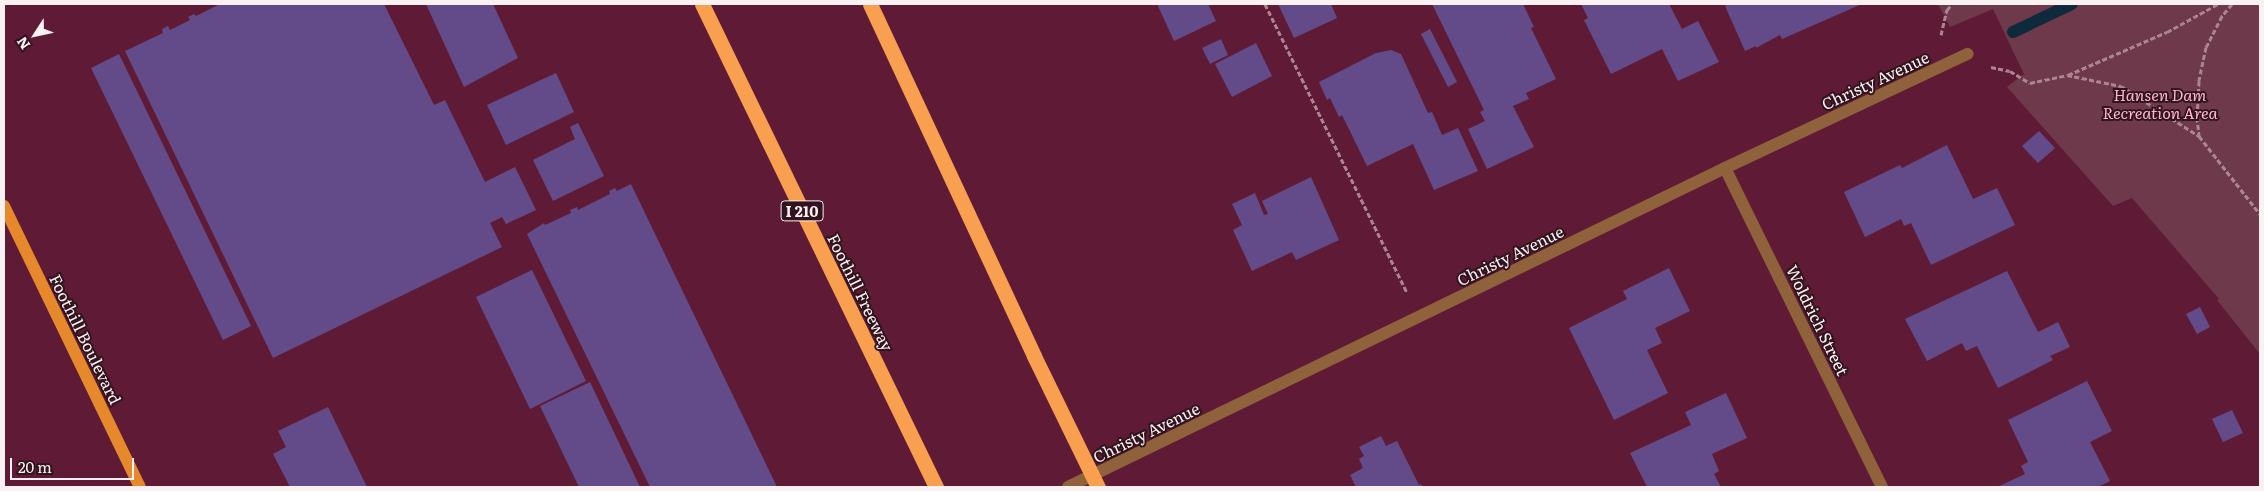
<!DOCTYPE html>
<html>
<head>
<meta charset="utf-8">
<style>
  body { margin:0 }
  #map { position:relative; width:2264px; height:491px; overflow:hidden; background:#5f1b35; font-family:Literata,serif }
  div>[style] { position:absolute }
  .green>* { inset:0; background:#6e3a4b }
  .stream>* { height:12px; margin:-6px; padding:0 6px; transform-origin:6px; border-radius:6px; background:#0f2a3c }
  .building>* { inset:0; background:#634b89 }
  .path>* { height:3px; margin-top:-1.5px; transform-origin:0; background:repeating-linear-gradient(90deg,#ac8593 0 5px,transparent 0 7.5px) }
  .street>* { height:12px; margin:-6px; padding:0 6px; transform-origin:6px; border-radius:6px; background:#90623c }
  .primary>* { height:12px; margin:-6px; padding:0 6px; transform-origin:6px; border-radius:6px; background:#e5892c }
  .highway>* { height:15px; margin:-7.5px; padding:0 7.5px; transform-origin:7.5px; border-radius:7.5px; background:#f8a04f }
  .highway-bridge>* { height:15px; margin:-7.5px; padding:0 7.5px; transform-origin:7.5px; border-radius:7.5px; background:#f8a04f }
  span { translate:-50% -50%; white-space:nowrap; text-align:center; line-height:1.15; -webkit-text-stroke:4px #32141e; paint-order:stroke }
  .shield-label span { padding:1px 4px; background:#32141e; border:1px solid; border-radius:4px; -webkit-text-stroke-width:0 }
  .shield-label { font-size:15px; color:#faf1f3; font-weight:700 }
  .street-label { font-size:16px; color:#faf1f3 }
  .park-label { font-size:16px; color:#ffb6ca; font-style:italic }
  .frame { position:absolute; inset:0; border:5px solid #faf1f3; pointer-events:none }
  .north { position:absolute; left:10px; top:10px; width:50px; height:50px; -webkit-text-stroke:4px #32141e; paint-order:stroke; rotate:235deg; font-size:14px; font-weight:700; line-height:20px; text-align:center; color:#faf1f3 }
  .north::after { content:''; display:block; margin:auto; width:18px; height:22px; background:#faf1f3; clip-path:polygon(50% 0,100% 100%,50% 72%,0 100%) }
  .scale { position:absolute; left:10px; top:458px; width:124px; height:22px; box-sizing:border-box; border:2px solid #faf1f3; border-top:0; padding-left:6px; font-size:15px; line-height:18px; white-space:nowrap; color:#faf1f3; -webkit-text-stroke:4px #32141e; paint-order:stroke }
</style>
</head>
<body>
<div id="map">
  <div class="green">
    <div style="clip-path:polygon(1938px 4px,2260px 4px,2260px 354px,2217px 300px,2219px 299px,2132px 198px,2113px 206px,2007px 87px,2024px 74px,1993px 9px,1950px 27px)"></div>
  </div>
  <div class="stream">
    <div style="left:2013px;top:32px;width:65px;rotate:-25.4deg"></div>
  </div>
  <div class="building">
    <div style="clip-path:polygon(220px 4px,384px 4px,434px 105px,445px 100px,485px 182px,515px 167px,536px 210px,506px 224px,502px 217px,490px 223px,502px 247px,273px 358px,125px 51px,163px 33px,162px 29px,168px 26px,170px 30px,190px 20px,188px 17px,194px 14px,196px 16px)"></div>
    <div style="clip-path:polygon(426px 4px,493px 4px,518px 58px,464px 87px)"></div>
    <div style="clip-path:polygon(1157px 4px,1208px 4px,1216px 21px,1174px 41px)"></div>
    <div style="clip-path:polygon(1278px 4px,1331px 4px,1337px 18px,1294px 38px)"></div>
    <div style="clip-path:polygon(1432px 4px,1523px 4px,1534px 27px,1531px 28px,1556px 79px,1526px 93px,1529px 99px,1513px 106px,1534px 147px,1487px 169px,1468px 129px,1485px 121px,1480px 112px,1484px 110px)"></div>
    <div style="clip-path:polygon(1581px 4px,1669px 4px,1682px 29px,1698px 21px,1719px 62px,1678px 81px,1662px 49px,1611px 74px,1584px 20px,1588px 18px)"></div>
    <div style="clip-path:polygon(1729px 4px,1862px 4px,1782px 39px,1780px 35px,1756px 48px,1756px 46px,1745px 51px,1725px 6px)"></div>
    <div style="clip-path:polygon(1430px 29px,1457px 82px,1448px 87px,1421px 34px)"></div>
    <div style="clip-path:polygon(1221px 39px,1228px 55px,1210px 64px,1202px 48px)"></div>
    <div style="clip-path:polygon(1256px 43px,1272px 76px,1232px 97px,1215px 64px)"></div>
    <div style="clip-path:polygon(1391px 50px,1401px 54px,1428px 113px,1432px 112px,1442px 135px,1458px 128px,1478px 171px,1434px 190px,1413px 144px,1367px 166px,1342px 115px,1339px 117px,1330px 98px,1327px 100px,1319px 82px,1376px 53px)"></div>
    <div style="clip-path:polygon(119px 54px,251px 326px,223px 340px,91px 68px)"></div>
    <div style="clip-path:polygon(556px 73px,574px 112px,506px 145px,487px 105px)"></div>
    <div style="clip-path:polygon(578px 123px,604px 176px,553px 201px,533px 160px,575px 139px,570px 127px)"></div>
    <div style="clip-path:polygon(2039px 131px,2055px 148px,2038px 163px,2022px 146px)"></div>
    <div style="clip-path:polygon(1947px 145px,1973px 199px,1997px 188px,2015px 225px,1931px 265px,1911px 223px,1904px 226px,1901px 219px,1865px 237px,1844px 192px,1900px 165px,1902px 168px)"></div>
    <div style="clip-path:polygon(1311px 177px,1339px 240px,1296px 260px,1292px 252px,1252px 271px,1233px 230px,1242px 225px,1232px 204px,1255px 193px,1264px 215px,1268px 214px,1262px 201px)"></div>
    <div style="clip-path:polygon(631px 184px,777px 487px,650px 487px,527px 234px,544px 223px,545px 225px,571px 213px,570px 210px,577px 207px,578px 210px,610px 194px,609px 191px,615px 188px,617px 191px)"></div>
    <div style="clip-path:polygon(1669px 268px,1690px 311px,1655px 328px,1662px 343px,1647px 350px,1668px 393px,1614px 420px,1569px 328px,1627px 299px,1623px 291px)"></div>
    <div style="clip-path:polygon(532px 270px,586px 381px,530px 409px,476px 297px)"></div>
    <div style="clip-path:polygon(2007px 271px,2038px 332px,2058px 322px,2070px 347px,2050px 356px,2053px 360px,1998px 388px,1977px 346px,1966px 351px,1962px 343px,1927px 361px,1905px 319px)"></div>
    <div style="clip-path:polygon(2200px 307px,2210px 327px,2197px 334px,2186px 314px)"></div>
    <div style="clip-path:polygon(2087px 381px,2112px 431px,2090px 442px,2110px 481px,2098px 487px,1997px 487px,2025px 474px,2021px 466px,2028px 462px,2008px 420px)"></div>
    <div style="clip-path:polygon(590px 382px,640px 487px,579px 487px,540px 406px)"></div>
    <div style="clip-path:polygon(1726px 393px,1747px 438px,1712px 454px,1719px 471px,1714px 474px,1721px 487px,1647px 487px,1630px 453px,1691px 425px,1685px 412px)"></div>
    <div style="clip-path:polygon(328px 407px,367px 487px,290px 487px,273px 454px,286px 447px,278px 431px)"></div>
    <div style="clip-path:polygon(2232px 410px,2243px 433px,2223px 442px,2212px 419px)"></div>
    <div style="clip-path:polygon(1381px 436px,1386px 446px,1397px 441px,1419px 485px,1421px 484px,1423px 487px,1356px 487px,1350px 475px,1363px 468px,1359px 459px,1364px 456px,1359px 447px)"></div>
  </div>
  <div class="path">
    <div style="left:1265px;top:4px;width:322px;rotate:63.8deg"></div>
    <div style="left:2232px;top:4px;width:16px;rotate:130deg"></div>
    <div style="left:2222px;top:16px;width:35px;rotate:117deg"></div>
    <div style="left:2206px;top:47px;width:35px;rotate:102deg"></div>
    <div style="left:2199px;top:81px;width:36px;rotate:93deg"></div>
    <div style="left:2197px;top:117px;width:19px;rotate:84deg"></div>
    <div style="left:2199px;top:136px;width:99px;rotate:52deg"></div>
    <div style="left:1941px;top:35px;width:26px;rotate:-77deg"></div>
    <div style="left:1947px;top:10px;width:8px;rotate:-50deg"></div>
    <div style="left:1991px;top:67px;width:19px;rotate:12deg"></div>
    <div style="left:2010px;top:71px;width:23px;rotate:31deg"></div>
    <div style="left:2030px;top:83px;width:38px;rotate:-12deg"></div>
    <div style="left:2067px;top:75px;width:55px;rotate:11.5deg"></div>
    <div style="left:2121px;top:86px;width:93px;rotate:32.7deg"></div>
    <div style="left:2068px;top:75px;width:108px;rotate:-23.5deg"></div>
    <div style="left:2167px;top:32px;width:58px;rotate:-28.8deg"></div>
  </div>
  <div class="street">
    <div style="left:1725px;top:168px;width:356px;rotate:63.8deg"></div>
    <div style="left:1068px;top:487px;width:730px;rotate:-25.9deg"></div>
    <div style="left:1725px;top:168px;width:268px;rotate:-25.2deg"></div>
  </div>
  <div class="primary">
    <div style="left:4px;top:206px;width:312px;rotate:64.2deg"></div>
  </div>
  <div class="highway">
    <div style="left:702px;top:4px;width:537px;rotate:64.15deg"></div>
    <div style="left:870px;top:4px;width:388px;rotate:65deg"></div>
  </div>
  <div class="highway-bridge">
    <div style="left:1034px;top:356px;width:146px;rotate:64deg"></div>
  </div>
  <div class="shield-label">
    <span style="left:802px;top:211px">I 210</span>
  </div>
  <div class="street-label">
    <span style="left:1875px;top:80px;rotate:-25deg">Christy Avenue</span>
    <span style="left:1510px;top:255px;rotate:-26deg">Christy Avenue</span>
    <span style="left:861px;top:292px;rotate:64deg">Foothill Freeway</span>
    <span style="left:1818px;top:320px;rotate:64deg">Woldrich Street</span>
    <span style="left:86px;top:339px;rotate:64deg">Foothill Boulevard</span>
    <span style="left:1146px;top:432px;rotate:-26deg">Christy Avenue</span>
  </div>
  <div class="park-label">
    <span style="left:2160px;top:103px">Hansen Dam<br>Recreation Area</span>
  </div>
  <div class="frame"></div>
  <div class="north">N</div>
  <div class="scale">20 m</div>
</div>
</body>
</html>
